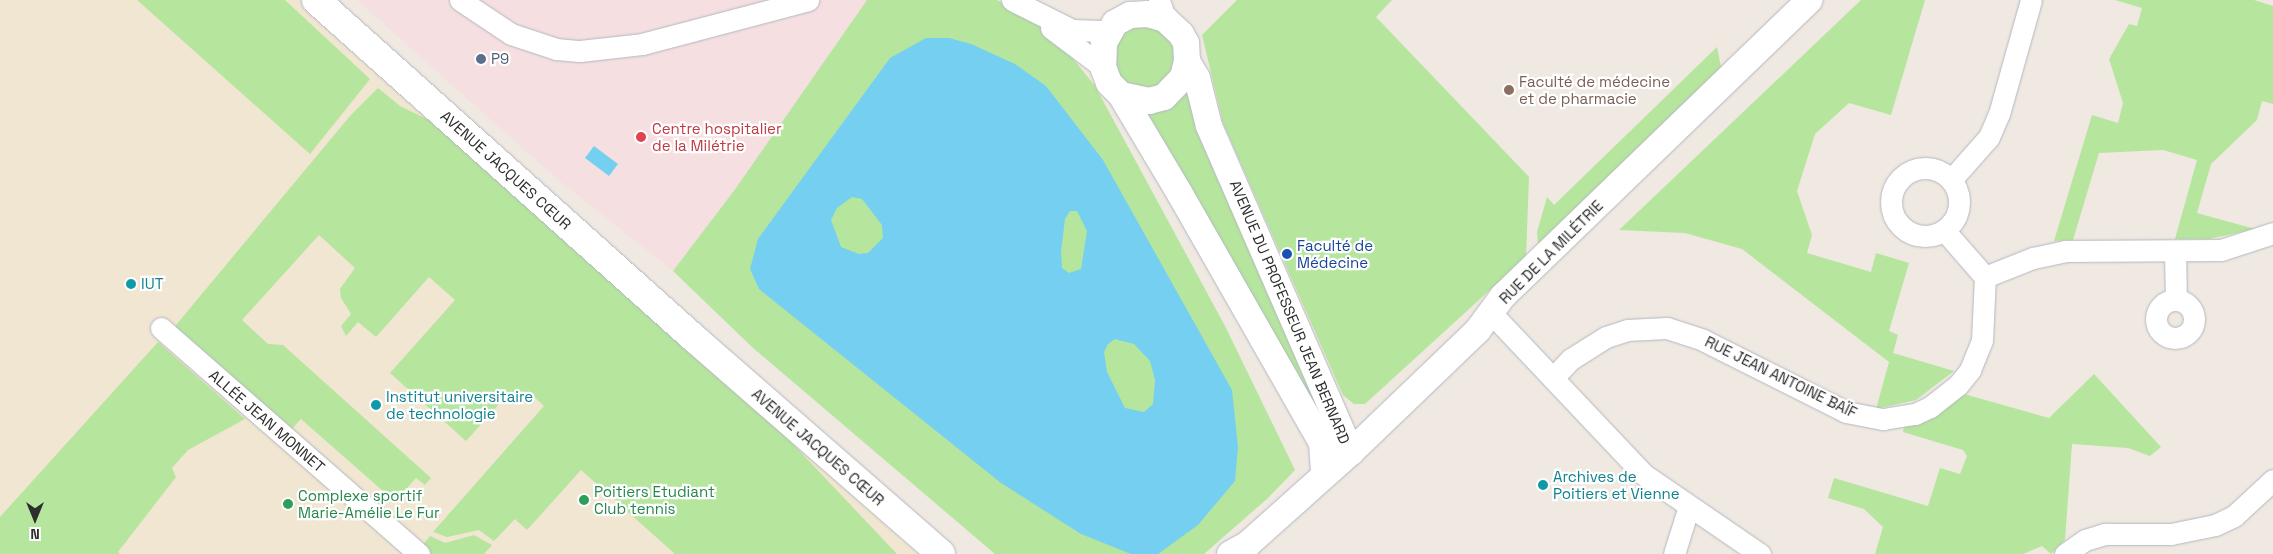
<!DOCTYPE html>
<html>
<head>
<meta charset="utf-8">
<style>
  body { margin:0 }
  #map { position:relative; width:2273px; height:554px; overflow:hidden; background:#efe9e1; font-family:"Space Grotesk",sans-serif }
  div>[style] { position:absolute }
  .education>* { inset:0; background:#f0e6d1 }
  .medical>* { inset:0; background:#f5dfe0 }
  .green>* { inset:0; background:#b6e59e }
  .round { border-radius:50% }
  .water>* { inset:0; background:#75cff0 }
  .roads { filter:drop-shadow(0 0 1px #b4b7c1) drop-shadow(0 0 1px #b4b7c1) }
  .minor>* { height:21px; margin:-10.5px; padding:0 10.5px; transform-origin:10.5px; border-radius:10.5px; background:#fff }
  .minor>.ring { margin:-10.5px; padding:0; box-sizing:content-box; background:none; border:21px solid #fff; border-radius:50% }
  .tertiary>* { height:26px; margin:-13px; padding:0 13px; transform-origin:13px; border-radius:13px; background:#fff }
  .secondary>* { height:28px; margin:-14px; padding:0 14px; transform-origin:14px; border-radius:14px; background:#fff }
  .dots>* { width:14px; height:14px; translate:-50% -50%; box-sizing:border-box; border:2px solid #fff; border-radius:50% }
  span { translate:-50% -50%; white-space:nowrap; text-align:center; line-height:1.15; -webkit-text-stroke:4.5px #fff; paint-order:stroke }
  .service-label { font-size:15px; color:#4e5e75 }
  .left { translate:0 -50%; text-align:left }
  .education-label { font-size:15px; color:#785e54 }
  .health-label { font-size:15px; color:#be3a42 }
  .street-label { font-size:15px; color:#2e2e2e }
  .transit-label { font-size:15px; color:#164399 }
  .culture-label { font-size:15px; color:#0d838f }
  .leisure-label { font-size:15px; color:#27864d }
  .north { position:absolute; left:10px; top:494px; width:50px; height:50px; -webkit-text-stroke:4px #fff; paint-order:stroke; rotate:180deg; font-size:14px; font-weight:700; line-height:20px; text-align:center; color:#2e2e2e }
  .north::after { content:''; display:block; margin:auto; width:18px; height:22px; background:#2e2e2e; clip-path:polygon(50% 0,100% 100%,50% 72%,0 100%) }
</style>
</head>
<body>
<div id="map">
  <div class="education">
    <div style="clip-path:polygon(0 0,305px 0,402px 85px,917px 554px,0 554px)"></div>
  </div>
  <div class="medical">
    <div style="clip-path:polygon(357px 0,867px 0,736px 188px,673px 271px,556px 178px)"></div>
  </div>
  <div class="green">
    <div style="clip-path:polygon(137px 0,285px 0,370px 79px,310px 154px)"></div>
    <div style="clip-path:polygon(867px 0,997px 0,1032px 19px,1058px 40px,1095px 86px,1225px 326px,1295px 470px,1268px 498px,1204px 554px,995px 554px,752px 347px,673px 271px,736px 188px)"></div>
    <div style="clip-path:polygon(1237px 0,1392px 0,1376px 17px,1529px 177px,1526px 257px,1365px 404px,1354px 404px,1343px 395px,1223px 123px,1202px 35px)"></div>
    <div style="clip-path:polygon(1861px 0,1925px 0,1891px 115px,1849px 103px,1815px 134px,1797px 191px,1812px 235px,1807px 253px,1871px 272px,1876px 253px,1909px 263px,1889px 331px,1898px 335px,1893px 353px,1954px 371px,1916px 400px,1876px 409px,1889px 362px,1742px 249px,1685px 233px,1619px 230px)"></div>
    <div style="clip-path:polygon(2115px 0,2254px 0,2273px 6px,2273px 104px,2262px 101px,2257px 120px,2211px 164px,2197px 213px,2255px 229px,2209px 239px,2175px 239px,2197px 160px,2163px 150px,2099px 153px,2073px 240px,2054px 241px,2092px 115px,2118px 123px,2123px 103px,2109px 59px,2129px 24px,2137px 26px,2142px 8px)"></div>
    <div class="round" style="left:1113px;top:26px;width:62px;height:62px"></div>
    <div style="clip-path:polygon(1717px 47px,1721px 67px,1538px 245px,1537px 232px,1547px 197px,1554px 205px)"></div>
    <div style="clip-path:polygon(378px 88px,400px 106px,443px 127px,773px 423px,897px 554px,675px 554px,581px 470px,527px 530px,515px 519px,494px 541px,479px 530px,447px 537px,433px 532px,544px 406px,529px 392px,519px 403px,509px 393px,466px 441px,390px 373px,455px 300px,429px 277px,376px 337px,358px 322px,346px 336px,341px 326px,351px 314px,341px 298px,340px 289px,355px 268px,319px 235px,242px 320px,268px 344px,283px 345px,431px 478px,425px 485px,416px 478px,398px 498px,392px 499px,301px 419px,289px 432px,176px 329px,176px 325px,350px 116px)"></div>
    <div style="clip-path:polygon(1190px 90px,1312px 385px,1322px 419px,1139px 112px,1169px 108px)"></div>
    <div style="clip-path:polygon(158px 342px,245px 419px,188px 450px,172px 468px,176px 477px,118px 552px,120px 554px,0 554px,0 517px)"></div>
    <div style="clip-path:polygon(2094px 374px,2161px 447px,2150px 456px,2128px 448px,2072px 444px,2065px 540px,2051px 554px,2042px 546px,2023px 554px,1875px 554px,1883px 527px,1864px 509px,1828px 498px,1834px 478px,1928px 506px,1940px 468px,1960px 474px,1967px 456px,1963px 450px,1903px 432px,1904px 427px,1928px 421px,1964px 394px,2049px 418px)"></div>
    <div style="clip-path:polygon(474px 535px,492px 545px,484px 554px,427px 554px,420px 548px,430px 536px,445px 543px)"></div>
  </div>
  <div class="water">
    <div style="clip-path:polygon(evenodd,926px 38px,949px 38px,971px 44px,1015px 64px,1046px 86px,1103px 160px,1232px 390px,1238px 447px,1235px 481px,1198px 525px,1158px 554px,1131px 554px,1081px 534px,1001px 483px,759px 289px,750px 269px,758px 239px,890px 58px,926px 38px,852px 197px,862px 199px,882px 225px,883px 238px,868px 253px,859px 254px,841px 247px,831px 220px,837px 208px,852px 197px,926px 38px,1070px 211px,1077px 211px,1087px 231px,1081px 269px,1069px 273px,1062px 268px,1061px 252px,1065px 219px,1070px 211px,926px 38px,1115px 339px,1134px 344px,1150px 361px,1155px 380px,1153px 404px,1144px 412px,1125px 408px,1107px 372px,1104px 352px,1108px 344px,1115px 339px)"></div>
    <div style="clip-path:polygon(594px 146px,618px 164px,609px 176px,585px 158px)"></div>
  </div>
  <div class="roads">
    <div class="minor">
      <div style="left:460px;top:0;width:61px;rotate:33.7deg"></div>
      <div style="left:511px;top:34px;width:47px;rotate:18.4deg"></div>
      <div style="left:556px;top:49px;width:24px;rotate:5deg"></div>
      <div style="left:580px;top:51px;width:62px;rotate:-6.4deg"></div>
      <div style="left:642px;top:44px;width:172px;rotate:-14.8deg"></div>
      <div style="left:1012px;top:0;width:67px;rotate:26.6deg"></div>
      <div style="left:1072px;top:30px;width:37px;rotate:2deg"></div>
      <div style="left:1159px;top:0;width:20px;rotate:72deg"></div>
      <div style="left:1051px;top:28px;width:65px;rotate:36.9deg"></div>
      <div class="ring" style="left:1891px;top:168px;width:47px;height:47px"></div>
      <div style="left:1951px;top:180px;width:57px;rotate:-48.5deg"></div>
      <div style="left:1989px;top:137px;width:25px;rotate:-67deg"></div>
      <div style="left:1999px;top:114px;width:118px;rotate:-74.3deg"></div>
      <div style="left:2175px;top:252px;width:48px;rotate:88.8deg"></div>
      <div style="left:1985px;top:277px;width:52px;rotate:-21.6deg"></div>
      <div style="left:2033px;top:258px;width:33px;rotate:-12deg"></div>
      <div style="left:2065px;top:251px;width:156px;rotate:-0.4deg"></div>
      <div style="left:2221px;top:250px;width:55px;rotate:-18.1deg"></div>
      <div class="ring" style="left:2156px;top:300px;width:17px;height:17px"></div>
      <div style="left:1491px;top:313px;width:221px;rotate:46.6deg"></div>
      <div style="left:1643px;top:474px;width:142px;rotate:34.4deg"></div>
      <div style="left:161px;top:328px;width:343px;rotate:41.2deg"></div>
      <div style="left:1553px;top:378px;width:26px;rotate:-47deg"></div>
      <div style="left:1571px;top:359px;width:41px;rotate:-32.2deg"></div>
      <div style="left:1606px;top:337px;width:22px;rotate:-18deg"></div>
      <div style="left:1627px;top:330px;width:40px;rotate:-2.9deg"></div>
      <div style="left:1667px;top:328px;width:38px;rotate:18deg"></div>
      <div style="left:1703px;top:340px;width:160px;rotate:26.7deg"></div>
      <div style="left:1846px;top:412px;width:38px;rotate:11deg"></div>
      <div style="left:1883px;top:419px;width:32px;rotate:-9deg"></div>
      <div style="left:1915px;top:414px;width:17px;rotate:-25deg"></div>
      <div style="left:1930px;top:407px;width:36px;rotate:-38deg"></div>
      <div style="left:1958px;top:385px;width:19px;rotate:-51deg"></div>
      <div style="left:1970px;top:370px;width:32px;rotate:-68deg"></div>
      <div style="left:1982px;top:340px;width:63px;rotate:-87.3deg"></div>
      <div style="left:1985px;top:277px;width:62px;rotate:-131.1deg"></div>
      <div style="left:1674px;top:554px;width:50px;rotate:-72.6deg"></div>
      <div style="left:2065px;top:554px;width:24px;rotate:-35deg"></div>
      <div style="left:2085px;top:540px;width:21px;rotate:-17deg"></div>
      <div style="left:2105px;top:534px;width:66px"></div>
      <div style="left:2171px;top:534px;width:45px;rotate:-11.6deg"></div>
      <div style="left:2215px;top:525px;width:21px;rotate:-25deg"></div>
      <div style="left:2234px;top:516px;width:53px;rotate:-42.7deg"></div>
    </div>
    <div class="tertiary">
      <div style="left:1187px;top:61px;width:20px;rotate:60deg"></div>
      <div style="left:1197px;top:78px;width:49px;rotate:76deg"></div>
      <div style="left:1209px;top:126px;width:356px;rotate:66.5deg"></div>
      <div style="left:1121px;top:95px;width:29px;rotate:12deg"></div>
      <div style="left:1149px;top:101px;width:16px;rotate:-15deg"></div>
      <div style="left:1164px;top:97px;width:28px;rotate:-46deg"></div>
      <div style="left:1183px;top:77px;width:16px;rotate:-76deg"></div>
      <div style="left:1187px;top:61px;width:18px;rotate:-93deg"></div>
      <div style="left:1186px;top:43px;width:10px;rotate:-119deg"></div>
      <div style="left:1181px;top:34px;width:22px;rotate:-137deg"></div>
      <div style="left:1165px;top:19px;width:18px;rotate:-164deg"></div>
      <div style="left:1148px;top:14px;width:18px;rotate:177deg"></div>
      <div style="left:1130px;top:15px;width:17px;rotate:152deg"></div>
      <div style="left:1115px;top:23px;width:23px;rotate:119deg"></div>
      <div style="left:1104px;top:43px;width:24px;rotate:92deg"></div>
      <div style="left:1103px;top:67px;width:17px;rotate:69deg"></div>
      <div style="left:1109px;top:83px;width:17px;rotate:45deg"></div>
      <div style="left:1121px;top:95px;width:115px;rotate:59.2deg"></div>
      <div style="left:1180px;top:194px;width:287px;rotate:60.3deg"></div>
      <div style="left:1322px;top:443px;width:31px;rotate:86deg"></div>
      <div style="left:1230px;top:554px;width:21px;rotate:-29deg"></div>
      <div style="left:1248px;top:544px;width:138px;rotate:-41.8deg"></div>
      <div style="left:1351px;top:452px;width:176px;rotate:-43.8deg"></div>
      <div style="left:1478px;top:330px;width:42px;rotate:-53.7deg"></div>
      <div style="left:1503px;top:296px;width:426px;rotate:-44deg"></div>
    </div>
    <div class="secondary">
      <div style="left:316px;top:0;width:510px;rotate:41.82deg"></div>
      <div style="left:696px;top:340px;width:325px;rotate:41.1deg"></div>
    </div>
  </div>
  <div class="dots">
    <div style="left:481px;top:59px;background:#5c6f8a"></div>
    <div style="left:1509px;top:90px;background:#8d6e63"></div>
    <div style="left:641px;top:137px;background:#e0444e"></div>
    <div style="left:1287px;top:254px;background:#1a4fb4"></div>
    <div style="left:131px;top:284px;background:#0f9aa8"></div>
    <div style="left:376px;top:405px;background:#0f9aa8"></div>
    <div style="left:1543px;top:485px;background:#0f9aa8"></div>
    <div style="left:584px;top:500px;background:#2e9e5b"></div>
    <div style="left:288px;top:504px;background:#2e9e5b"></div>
  </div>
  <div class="service-label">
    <span class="left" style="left:491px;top:59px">P9</span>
  </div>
  <div class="education-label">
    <span class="left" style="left:1519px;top:90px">Faculté de médecine<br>et de pharmacie</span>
  </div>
  <div class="health-label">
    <span class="left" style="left:652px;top:137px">Centre hospitalier<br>de la Milétrie</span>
  </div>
  <div class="street-label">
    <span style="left:506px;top:170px;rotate:42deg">AVENUE JACQUES CŒUR</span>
    <span style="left:1551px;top:252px;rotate:-45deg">RUE DE LA MILÉTRIE</span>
    <span style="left:1290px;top:312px;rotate:67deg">AVENUE DU PROFESSEUR JEAN BERNARD</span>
    <span style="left:1781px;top:377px;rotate:26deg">RUE JEAN ANTOINE BAÏF</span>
    <span style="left:267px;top:421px;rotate:41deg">ALLÉE JEAN MONNET</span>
    <span style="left:818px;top:447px;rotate:41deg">AVENUE JACQUES CŒUR</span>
  </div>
  <div class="transit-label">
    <span class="left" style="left:1297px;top:254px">Faculté de<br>Médecine</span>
  </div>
  <div class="culture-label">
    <span class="left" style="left:141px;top:284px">IUT</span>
    <span class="left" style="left:386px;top:405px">Institut universitaire<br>de technologie</span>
    <span class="left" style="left:1553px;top:485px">Archives de<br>Poitiers et Vienne</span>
  </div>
  <div class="leisure-label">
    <span class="left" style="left:594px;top:500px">Poitiers Etudiant<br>Club tennis</span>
    <span class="left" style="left:298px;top:504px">Complexe sportif<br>Marie-Amélie Le Fur</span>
  </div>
  <div class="north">N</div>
</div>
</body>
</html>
